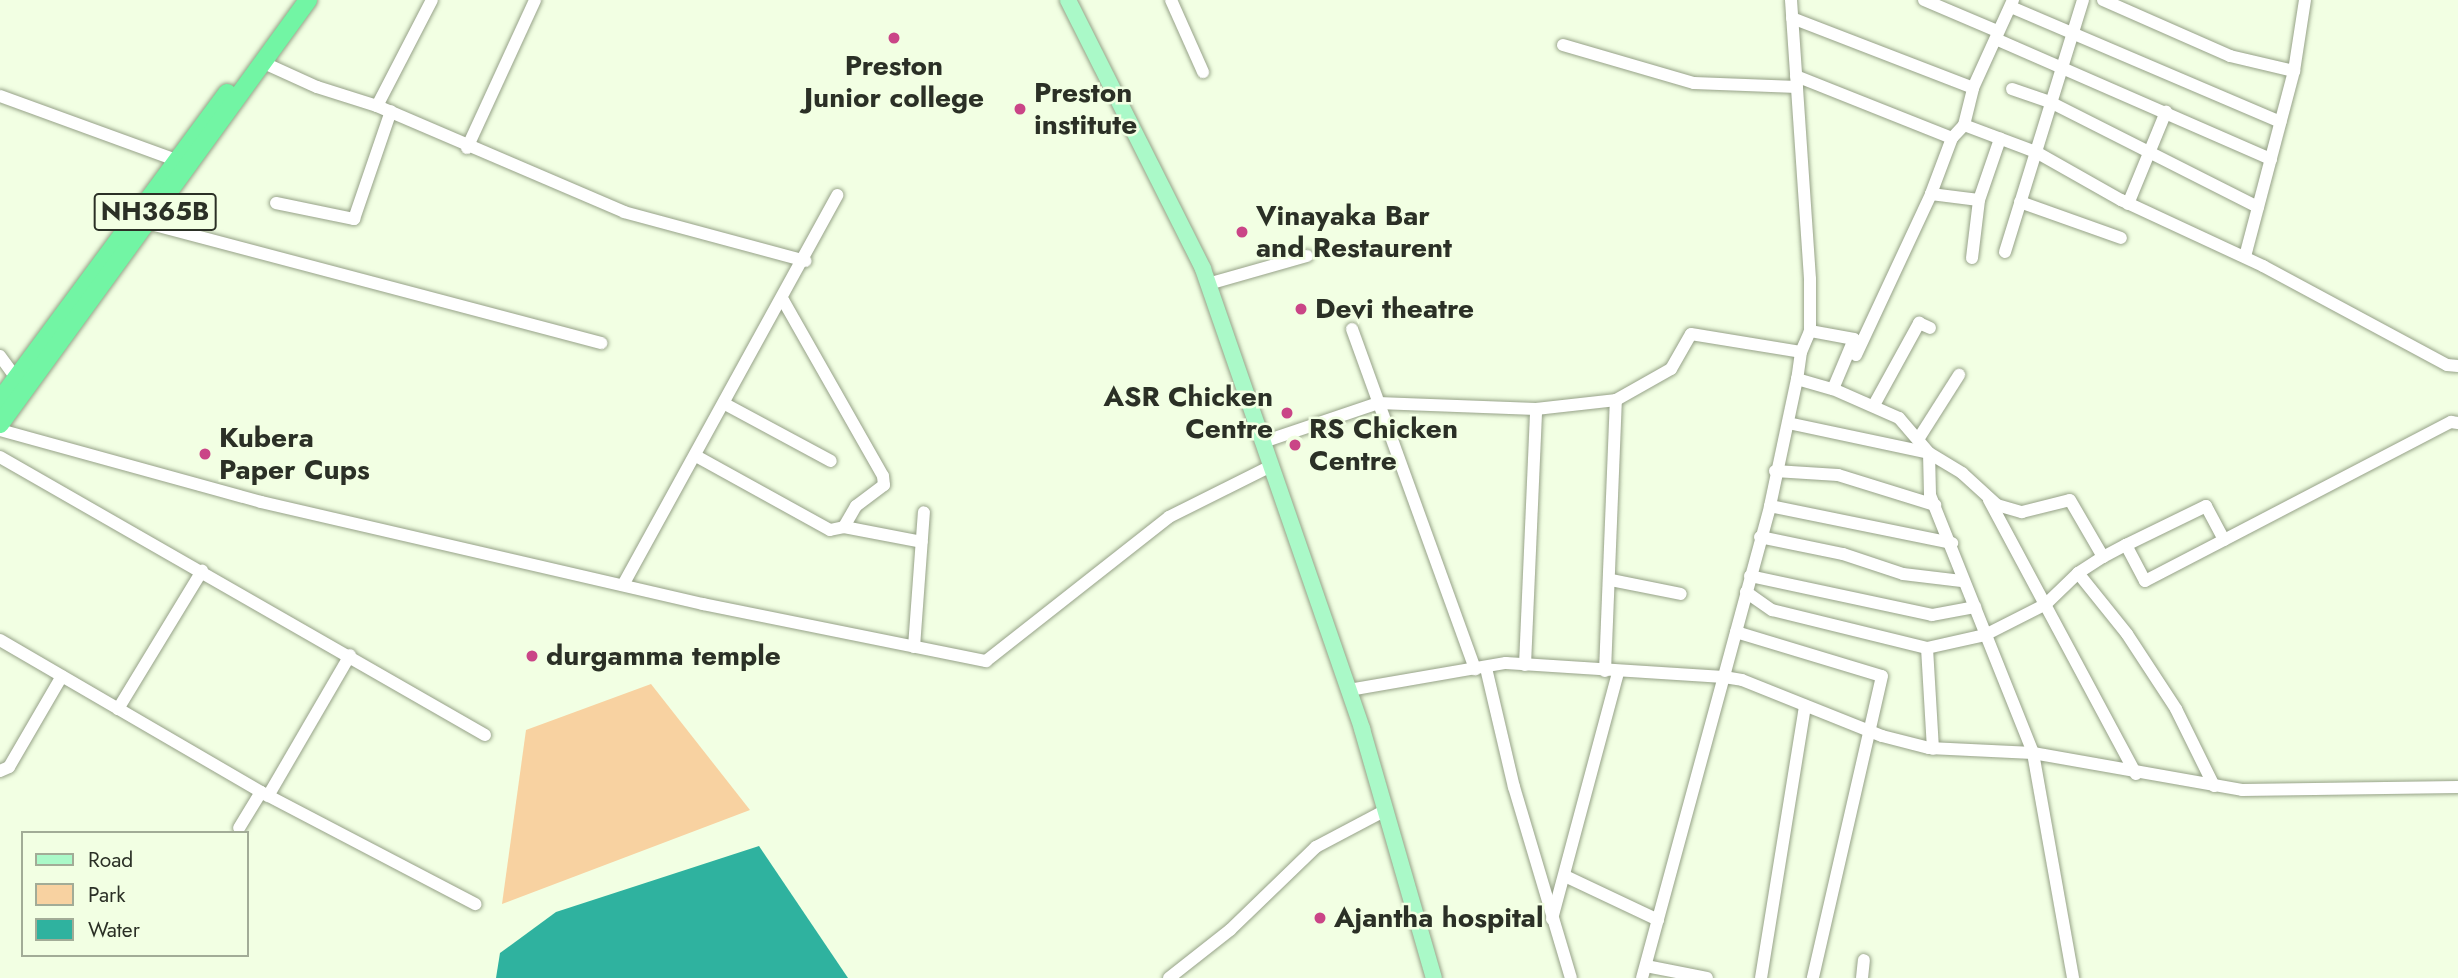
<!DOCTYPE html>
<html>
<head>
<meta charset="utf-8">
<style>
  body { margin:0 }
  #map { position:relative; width:2458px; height:978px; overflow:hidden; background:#f2ffe3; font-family:Jost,sans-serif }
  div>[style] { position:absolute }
  .green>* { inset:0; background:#f8d2a1 }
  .water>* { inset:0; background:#2fb29f }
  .roads { filter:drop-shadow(0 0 2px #96a288) drop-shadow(0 0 2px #96a288) }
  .minor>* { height:12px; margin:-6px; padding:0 6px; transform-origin:6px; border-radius:6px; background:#fff }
  .major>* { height:16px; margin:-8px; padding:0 8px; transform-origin:8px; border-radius:8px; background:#aaf9c8 }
  .highway>* { height:18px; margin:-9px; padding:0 9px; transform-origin:9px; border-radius:9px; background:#72f5a4 }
  .dots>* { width:19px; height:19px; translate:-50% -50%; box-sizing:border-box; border:4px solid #f2ffe3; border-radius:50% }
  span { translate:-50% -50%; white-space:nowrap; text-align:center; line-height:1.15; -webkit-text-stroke:5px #f2ffe3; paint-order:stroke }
  .shield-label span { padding:2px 5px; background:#f2ffe3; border:2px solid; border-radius:5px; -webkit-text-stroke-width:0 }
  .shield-label { font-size:26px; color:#2b3026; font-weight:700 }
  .poi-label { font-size:28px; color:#2b3026; font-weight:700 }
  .left { translate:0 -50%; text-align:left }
  .right { translate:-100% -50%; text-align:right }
  .legend { position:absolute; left:21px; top:831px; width:228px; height:126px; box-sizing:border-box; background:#f2ffe3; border:2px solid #a2ac97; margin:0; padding:9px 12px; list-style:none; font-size:21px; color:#2b3026 }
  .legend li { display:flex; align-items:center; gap:14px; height:35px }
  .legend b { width:35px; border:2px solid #a2ac97 }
</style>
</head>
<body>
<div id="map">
  <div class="green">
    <div style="clip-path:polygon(651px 684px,750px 810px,502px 904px,526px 730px)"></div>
  </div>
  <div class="water">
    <div style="clip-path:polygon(759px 846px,848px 978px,496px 978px,500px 953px,556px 912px)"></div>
  </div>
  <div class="roads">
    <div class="minor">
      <div style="left:1171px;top:0;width:79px;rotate:66deg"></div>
      <div style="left:1791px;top:0;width:280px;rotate:86.1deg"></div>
      <div style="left:1810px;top:279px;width:52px;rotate:90deg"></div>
      <div style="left:1810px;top:331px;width:23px;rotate:113deg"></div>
      <div style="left:1801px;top:352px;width:27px;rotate:98deg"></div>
      <div style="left:1797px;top:379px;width:37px;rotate:16deg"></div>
      <div style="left:1833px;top:389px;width:54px;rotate:-67.2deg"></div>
      <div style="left:1854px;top:339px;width:45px;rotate:-169.7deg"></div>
      <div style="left:1924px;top:0;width:79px;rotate:23deg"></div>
      <div style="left:2103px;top:0;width:139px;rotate:23.8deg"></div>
      <div style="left:2230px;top:56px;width:66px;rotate:13.2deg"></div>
      <div style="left:2294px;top:71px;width:192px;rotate:104.8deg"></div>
      <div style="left:2011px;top:7px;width:293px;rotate:23.1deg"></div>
      <div style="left:1792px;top:18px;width:194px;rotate:21.1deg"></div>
      <div style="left:1998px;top:40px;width:298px;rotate:23.6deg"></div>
      <div style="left:1563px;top:45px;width:136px;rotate:16.2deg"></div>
      <div style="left:1694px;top:83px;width:103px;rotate:2.2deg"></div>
      <div style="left:264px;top:63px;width:58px;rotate:24.4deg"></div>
      <div style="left:317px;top:87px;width:63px;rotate:17.6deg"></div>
      <div style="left:377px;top:106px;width:119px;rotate:-62.6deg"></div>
      <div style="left:2294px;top:71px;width:72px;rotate:-81.2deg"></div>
      <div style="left:1796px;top:76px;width:168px;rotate:21.7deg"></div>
      <div style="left:1952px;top:138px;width:18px;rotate:-47deg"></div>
      <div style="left:1964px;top:125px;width:77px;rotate:20.6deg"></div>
      <div style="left:2036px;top:152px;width:98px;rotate:29.5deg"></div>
      <div style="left:2121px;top:200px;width:157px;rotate:24.9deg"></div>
      <div style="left:2263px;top:266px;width:209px;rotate:28.3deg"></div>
      <div style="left:2447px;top:365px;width:11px;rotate:5deg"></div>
      <div style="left:2012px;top:89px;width:40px;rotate:18.9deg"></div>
      <div style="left:2050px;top:102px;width:233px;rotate:26.8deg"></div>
      <div style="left:0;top:96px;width:187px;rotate:20deg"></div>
      <div style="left:377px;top:106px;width:269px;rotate:23.2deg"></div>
      <div style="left:624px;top:212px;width:188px;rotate:15.1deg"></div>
      <div style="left:1964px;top:125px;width:38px;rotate:-76deg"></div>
      <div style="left:1973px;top:88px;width:97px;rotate:-65.6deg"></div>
      <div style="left:1952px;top:138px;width:60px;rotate:110.6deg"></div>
      <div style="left:1931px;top:194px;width:48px;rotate:7.1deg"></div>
      <div style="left:467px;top:148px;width:163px;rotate:-65.3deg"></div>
      <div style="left:2020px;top:202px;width:107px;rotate:19.6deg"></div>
      <div style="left:276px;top:203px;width:80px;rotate:11.6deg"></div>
      <div style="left:354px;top:219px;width:114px;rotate:-71.1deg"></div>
      <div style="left:2128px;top:204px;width:100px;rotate:-67.6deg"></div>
      <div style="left:147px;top:223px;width:470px;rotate:14.8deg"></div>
      <div style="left:2005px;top:252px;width:264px;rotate:-72.8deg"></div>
      <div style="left:1972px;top:258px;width:58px;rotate:-83.1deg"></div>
      <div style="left:1979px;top:200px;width:65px;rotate:-71deg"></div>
      <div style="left:1208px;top:284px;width:103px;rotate:-15.8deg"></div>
      <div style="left:783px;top:300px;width:202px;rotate:60.4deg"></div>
      <div style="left:883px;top:476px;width:9px;rotate:84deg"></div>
      <div style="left:884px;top:485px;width:35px;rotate:143deg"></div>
      <div style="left:856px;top:506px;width:24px;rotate:120deg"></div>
      <div style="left:844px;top:527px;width:79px;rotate:10.9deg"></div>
      <div style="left:1352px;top:329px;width:362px;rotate:70.1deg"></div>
      <div style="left:1856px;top:355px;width:178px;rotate:-65deg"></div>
      <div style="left:0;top:356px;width:27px;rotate:54deg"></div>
      <div style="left:1833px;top:389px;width:72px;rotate:23.7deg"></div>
      <div style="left:1899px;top:418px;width:46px;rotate:49.4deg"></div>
      <div style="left:1929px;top:453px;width:42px;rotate:88.6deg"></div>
      <div style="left:1930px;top:495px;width:278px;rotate:68.2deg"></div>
      <div style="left:2033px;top:753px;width:229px;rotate:79.9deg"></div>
      <div style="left:725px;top:404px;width:120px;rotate:28.3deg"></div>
      <div style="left:1874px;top:405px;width:94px;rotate:-61.2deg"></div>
      <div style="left:1919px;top:323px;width:12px;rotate:24deg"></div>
      <div style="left:1788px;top:423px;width:144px;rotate:12deg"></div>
      <div style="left:1929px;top:453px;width:39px;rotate:31deg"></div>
      <div style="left:1962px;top:473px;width:47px;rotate:42.4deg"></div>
      <div style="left:1997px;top:505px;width:26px;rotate:16deg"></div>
      <div style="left:2022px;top:512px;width:49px;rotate:-14deg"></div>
      <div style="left:2070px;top:500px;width:66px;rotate:59.9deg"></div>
      <div style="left:2103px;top:557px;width:26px;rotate:-28deg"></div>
      <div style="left:2126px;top:545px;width:89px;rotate:-26deg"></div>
      <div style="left:2206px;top:506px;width:38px;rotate:62deg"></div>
      <div style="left:2224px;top:540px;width:89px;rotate:152.6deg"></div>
      <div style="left:2145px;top:581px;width:41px;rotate:-117.8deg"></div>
      <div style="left:0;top:430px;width:271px;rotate:15.4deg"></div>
      <div style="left:261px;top:502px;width:454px;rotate:13deg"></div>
      <div style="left:703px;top:604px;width:289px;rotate:11.4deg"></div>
      <div style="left:986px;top:661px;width:233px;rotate:-38.2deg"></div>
      <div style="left:1169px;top:517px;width:114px;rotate:-26.6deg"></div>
      <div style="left:1919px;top:438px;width:75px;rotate:-57.6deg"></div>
      <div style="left:1263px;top:442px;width:121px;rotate:-18.7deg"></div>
      <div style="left:1378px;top:403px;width:158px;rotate:2.2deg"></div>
      <div style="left:1536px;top:409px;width:81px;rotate:-6.4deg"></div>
      <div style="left:1616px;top:400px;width:63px;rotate:-29.4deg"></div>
      <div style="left:1671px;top:369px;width:40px;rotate:-60.3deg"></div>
      <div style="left:1691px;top:334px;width:111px;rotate:9.3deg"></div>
      <div style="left:696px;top:456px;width:153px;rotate:28.9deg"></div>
      <div style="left:830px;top:530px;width:14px;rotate:-12deg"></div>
      <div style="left:0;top:457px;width:559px;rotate:29.82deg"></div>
      <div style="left:1775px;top:471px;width:63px;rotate:3.6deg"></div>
      <div style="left:1838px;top:475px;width:102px;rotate:17.2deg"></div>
      <div style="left:1989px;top:500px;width:311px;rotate:61.8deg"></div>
      <div style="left:1770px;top:506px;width:186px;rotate:11.5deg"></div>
      <div style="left:1760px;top:537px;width:85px;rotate:11.6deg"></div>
      <div style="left:1843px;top:554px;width:63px;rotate:18.4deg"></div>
      <div style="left:1903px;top:574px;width:59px;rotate:6.8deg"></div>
      <div style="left:2224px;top:540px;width:256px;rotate:-27.5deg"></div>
      <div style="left:2451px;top:422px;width:7px;rotate:8deg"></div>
      <div style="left:2078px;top:573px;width:78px;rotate:51.2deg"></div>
      <div style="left:2127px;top:634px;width:90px;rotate:56.8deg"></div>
      <div style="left:2176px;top:709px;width:86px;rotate:63.7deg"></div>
      <div style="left:1750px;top:576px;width:186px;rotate:12.1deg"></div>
      <div style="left:1932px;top:615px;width:44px;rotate:-10.5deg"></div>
      <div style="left:1611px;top:580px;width:71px;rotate:11.3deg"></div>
      <div style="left:623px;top:585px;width:445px;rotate:-61.2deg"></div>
      <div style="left:1746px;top:592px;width:32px;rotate:35deg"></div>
      <div style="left:1772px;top:610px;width:160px;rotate:13.8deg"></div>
      <div style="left:1927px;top:648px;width:101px;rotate:86.6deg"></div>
      <div style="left:1736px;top:632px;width:152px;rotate:16.8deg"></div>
      <div style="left:1882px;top:676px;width:310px;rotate:102.9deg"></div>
      <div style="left:0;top:640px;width:302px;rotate:30.2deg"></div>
      <div style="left:261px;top:792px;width:42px;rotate:121.4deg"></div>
      <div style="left:914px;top:647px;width:135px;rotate:-85.8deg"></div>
      <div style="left:1927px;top:648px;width:59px;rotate:-12.6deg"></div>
      <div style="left:1985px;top:635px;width:68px;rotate:-26.9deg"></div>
      <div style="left:2046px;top:604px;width:45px;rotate:-44.1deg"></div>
      <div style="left:2078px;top:573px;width:30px;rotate:-33deg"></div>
      <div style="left:1525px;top:665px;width:256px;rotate:-87.5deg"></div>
      <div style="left:1486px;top:668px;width:122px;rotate:76.8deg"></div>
      <div style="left:1514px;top:787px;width:199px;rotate:73.4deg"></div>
      <div style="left:1605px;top:671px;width:271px;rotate:-87.7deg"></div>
      <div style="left:1349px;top:690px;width:159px;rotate:-9.8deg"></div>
      <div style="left:1506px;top:663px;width:218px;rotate:3.7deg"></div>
      <div style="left:1724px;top:677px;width:18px;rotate:9deg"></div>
      <div style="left:1742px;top:680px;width:151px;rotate:21.8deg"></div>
      <div style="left:1882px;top:736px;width:49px;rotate:14.3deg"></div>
      <div style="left:1929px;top:748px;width:104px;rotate:2.8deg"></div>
      <div style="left:2033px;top:753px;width:212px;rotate:10deg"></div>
      <div style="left:2242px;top:790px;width:216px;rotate:-0.8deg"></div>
      <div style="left:118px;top:709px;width:162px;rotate:-58.7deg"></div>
      <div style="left:0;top:771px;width:10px;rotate:-24deg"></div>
      <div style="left:9px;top:767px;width:105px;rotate:-59.8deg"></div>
      <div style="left:261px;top:792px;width:242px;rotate:27.6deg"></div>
      <div style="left:268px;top:796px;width:163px;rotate:-59.8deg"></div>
      <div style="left:1565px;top:876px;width:103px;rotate:25.3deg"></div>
      <div style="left:1552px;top:919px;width:256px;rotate:-75deg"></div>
      <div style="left:1646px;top:966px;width:62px;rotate:11.1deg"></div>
      <div style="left:1169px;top:978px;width:78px;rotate:-38.2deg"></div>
      <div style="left:1230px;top:930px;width:120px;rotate:-44deg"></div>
      <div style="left:1316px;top:847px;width:79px;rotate:-27.9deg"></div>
      <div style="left:1642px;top:978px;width:489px;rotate:-74.8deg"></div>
      <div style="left:1770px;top:506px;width:130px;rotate:-78deg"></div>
      <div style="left:1761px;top:978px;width:276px;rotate:-80.8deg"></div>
      <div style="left:1862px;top:978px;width:18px;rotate:-84deg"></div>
    </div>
    <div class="major">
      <div style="left:1068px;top:0;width:301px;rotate:63.3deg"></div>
      <div style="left:1203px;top:269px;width:487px;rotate:70.9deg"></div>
      <div style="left:1362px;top:729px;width:259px;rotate:73.9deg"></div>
    </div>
    <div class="highway">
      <div style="left:0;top:400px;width:382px;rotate:-53.5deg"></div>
      <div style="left:0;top:424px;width:524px;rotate:-54deg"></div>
    </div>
  </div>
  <div class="dots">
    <div style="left:894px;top:38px;background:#ca4587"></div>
    <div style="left:1020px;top:109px;background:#ca4587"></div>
    <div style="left:1242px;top:232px;background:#ca4587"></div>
    <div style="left:1301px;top:309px;background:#ca4587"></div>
    <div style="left:1287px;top:413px;background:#ca4587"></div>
    <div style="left:1295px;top:445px;background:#ca4587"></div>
    <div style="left:205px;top:454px;background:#ca4587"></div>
    <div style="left:532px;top:656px;background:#ca4587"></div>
    <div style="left:1320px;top:918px;background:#ca4587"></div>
  </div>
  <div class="shield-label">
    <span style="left:155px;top:212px">NH365B</span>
  </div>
  <div class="poi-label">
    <span style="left:894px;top:82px">Preston<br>Junior college</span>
    <span class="left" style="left:1034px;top:109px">Preston<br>institute</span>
    <span class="left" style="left:1256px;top:232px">Vinayaka Bar<br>and Restaurent</span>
    <span class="left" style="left:1315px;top:309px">Devi theatre</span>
    <span class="right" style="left:1273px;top:413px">ASR Chicken<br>Centre</span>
    <span class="left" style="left:1309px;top:445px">RS Chicken<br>Centre</span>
    <span class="left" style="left:219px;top:454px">Kubera<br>Paper Cups</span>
    <span class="left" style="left:546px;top:656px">durgamma temple</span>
    <span class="left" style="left:1334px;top:918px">Ajantha hospital</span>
  </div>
  <ul class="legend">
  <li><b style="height:9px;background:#aaf9c8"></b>Road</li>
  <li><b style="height:19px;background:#f8d2a1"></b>Park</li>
  <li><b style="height:19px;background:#2fb29f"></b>Water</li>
  </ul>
</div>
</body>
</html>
